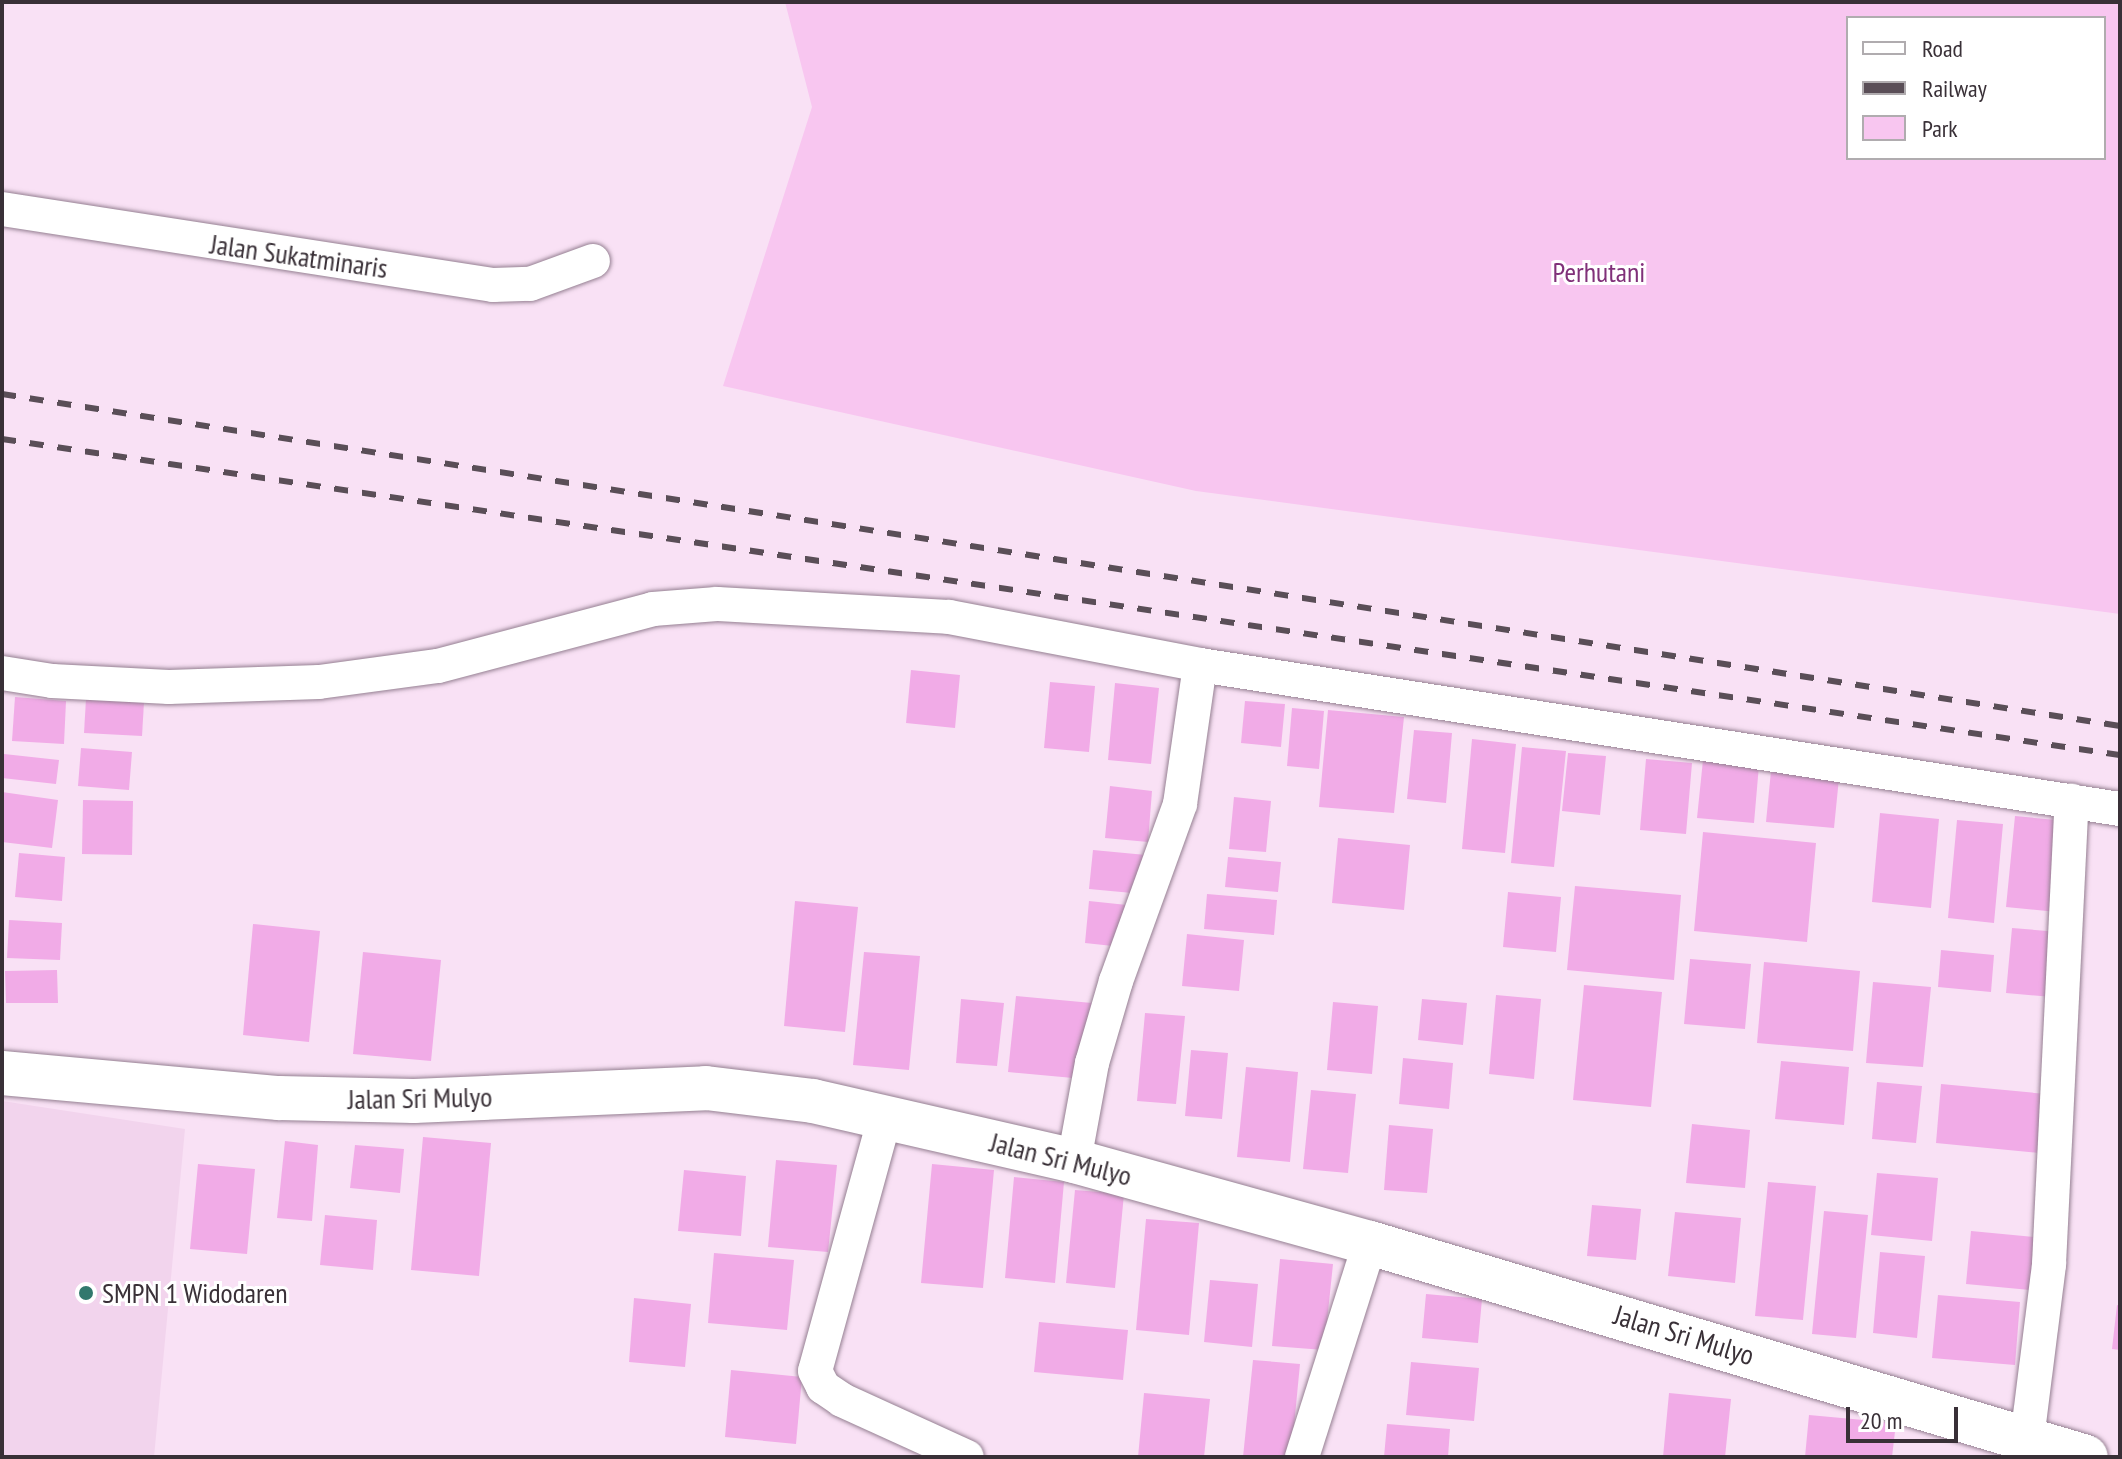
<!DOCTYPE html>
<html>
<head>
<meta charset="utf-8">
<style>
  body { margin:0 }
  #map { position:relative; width:2122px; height:1459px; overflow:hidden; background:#f9e1f5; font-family:"PT Sans Narrow",sans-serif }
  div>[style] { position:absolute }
  .built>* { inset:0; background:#f2d4ed }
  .green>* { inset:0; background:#f8c6f0 }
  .building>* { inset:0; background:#f1abe7 }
  .roads { filter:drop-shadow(0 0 2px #958092) drop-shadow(0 0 2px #958092) }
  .minor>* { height:34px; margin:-17px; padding:0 17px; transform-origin:17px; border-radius:17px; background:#fff }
  .secondary>* { height:44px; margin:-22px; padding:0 22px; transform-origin:22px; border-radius:22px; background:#fff }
  .rail>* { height:6px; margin-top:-3px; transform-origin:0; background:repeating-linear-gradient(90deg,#5a4e57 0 14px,transparent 0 28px) }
  .dots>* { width:22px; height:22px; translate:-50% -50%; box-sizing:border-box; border:4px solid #fff; border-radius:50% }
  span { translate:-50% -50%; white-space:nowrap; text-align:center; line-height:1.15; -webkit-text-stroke:6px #fff; paint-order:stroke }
  .street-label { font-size:28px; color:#393037 }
  .park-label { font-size:28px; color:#803179 }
  .poi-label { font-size:28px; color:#393037 }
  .left { translate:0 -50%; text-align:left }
  .frame { position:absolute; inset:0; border:4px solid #393037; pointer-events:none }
  .legend { position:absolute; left:1846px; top:16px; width:260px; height:144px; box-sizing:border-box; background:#fff; border:2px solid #b0acaf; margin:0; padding:10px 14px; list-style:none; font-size:24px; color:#393037 }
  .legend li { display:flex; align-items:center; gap:16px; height:40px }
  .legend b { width:40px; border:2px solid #b0acaf }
  .scale { position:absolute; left:1846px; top:1407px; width:112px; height:36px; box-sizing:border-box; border:4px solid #393037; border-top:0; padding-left:10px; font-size:24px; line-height:28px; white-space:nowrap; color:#393037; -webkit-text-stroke:6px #fff; paint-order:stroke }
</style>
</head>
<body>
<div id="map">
  <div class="built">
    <div style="clip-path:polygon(2px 1101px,185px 1129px,154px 1457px,2px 1457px)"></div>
  </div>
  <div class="green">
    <div style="clip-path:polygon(evenodd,785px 2px,2120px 2px,2120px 614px,1196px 491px,723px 386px,812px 107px,785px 2px,1848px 18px,2104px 18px,2104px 158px,1848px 158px,1848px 18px)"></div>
  </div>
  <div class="building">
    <div style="clip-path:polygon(911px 670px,960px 675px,955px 728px,906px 723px)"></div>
    <div style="clip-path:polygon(1050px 682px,1095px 686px,1089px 752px,1044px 748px)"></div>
    <div style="clip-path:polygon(1115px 683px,1159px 688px,1151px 764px,1108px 760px)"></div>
    <div style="clip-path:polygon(15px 697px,66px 701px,64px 744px,12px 741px)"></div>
    <div style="clip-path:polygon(86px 699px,144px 702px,142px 736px,84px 733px)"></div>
    <div style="clip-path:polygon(1245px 701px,1285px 704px,1281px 747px,1241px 743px)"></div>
    <div style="clip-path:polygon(1292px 708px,1324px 711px,1319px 769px,1287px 766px)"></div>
    <div style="clip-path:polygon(1328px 710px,1404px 717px,1394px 813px,1319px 807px)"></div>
    <div style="clip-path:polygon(1414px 730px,1452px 733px,1446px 803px,1407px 799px)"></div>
    <div style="clip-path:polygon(1472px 739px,1516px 744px,1505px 853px,1462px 849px)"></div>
    <div style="clip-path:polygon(1522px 747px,1566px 751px,1554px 867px,1511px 863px)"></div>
    <div style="clip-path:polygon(81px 748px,132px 752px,129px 790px,78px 786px)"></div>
    <div style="clip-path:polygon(1568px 753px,1606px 756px,1600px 815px,1562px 811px)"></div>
    <div style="clip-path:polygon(4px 754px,59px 760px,56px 784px,2px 778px)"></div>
    <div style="clip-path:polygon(1646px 759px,1692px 763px,1686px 834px,1640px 830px)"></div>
    <div style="clip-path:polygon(1703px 760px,1759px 765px,1754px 823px,1697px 818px)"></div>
    <div style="clip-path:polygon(1771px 771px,1839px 778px,1834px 828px,1766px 822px)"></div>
    <div style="clip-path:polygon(1110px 786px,1152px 791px,1148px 842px,1105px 838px)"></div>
    <div style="clip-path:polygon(2px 792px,58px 800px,52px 848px,2px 842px)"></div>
    <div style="clip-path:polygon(1234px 797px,1271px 801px,1266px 852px,1229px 849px)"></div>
    <div style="clip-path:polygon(83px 800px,133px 801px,132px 855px,82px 854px)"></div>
    <div style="clip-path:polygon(1880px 813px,1939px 819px,1931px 908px,1872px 902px)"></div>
    <div style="clip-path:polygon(2015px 816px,2066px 821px,2057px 912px,2006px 907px)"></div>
    <div style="clip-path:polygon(1957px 820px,2003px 824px,1994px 923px,1948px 918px)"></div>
    <div style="clip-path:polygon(1703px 832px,1816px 843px,1807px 942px,1694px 931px)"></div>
    <div style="clip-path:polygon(1338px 838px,1410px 845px,1404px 910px,1332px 903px)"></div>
    <div style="clip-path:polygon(1093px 850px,1146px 855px,1143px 894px,1089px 889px)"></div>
    <div style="clip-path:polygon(19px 853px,65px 857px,62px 901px,15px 897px)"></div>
    <div style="clip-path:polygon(1228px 857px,1281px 862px,1278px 892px,1225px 887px)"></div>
    <div style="clip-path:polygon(1575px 886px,1681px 895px,1674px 980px,1567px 970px)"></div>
    <div style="clip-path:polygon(1508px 892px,1561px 897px,1556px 952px,1503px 947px)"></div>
    <div style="clip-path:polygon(1207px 894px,1277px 900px,1274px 935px,1204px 929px)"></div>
    <div style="clip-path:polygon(795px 901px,858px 907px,845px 1032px,784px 1026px)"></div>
    <div style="clip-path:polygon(1089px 901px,1127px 905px,1122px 947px,1085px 943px)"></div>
    <div style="clip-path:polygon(9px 920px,62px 923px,60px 960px,7px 958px)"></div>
    <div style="clip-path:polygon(253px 924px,320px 931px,309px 1042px,243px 1035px)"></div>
    <div style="clip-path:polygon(2012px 928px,2059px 932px,2052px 997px,2006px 993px)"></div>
    <div style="clip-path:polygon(1187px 934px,1244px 940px,1239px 991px,1182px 986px)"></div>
    <div style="clip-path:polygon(1941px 950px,1994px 955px,1991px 992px,1938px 987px)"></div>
    <div style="clip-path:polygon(363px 952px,441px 960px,431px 1061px,353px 1054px)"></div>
    <div style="clip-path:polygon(864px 952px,920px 956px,909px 1070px,853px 1065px)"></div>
    <div style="clip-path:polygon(1690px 959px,1751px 964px,1745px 1029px,1684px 1024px)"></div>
    <div style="clip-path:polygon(1764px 962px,1860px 971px,1853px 1051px,1757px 1043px)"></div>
    <div style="clip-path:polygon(57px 970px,58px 1003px,6px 1003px,5px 971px)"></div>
    <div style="clip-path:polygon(1873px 982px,1931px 987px,1923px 1067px,1866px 1063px)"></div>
    <div style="clip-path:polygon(1584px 985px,1662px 992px,1651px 1107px,1573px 1100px)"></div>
    <div style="clip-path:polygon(1496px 995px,1541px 999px,1534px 1079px,1489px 1074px)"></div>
    <div style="clip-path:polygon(1016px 996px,1092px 1003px,1084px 1079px,1008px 1072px)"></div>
    <div style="clip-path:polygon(961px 999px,1004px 1003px,997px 1066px,956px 1063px)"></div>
    <div style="clip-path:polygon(1422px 999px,1467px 1003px,1463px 1045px,1418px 1040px)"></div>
    <div style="clip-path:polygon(1333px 1002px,1378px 1006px,1372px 1074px,1327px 1070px)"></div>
    <div style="clip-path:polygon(1145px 1013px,1185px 1016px,1176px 1104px,1137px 1101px)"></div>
    <div style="clip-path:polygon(1191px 1050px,1228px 1053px,1222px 1119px,1185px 1116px)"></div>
    <div style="clip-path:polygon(1403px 1058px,1453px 1063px,1449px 1109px,1399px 1104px)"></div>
    <div style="clip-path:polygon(1781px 1061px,1849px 1067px,1844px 1125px,1775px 1119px)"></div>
    <div style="clip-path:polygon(1246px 1067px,1298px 1072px,1290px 1162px,1237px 1157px)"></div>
    <div style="clip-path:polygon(1877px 1082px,1922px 1086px,1916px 1143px,1872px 1139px)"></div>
    <div style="clip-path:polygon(1941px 1084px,2046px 1094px,2040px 1153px,1936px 1143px)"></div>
    <div style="clip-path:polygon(1311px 1090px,1356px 1094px,1348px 1173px,1303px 1169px)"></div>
    <div style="clip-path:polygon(1692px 1124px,1750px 1130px,1745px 1188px,1686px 1183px)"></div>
    <div style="clip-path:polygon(1389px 1125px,1433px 1129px,1427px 1193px,1384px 1190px)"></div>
    <div style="clip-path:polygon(423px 1137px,491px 1143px,479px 1276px,411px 1270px)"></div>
    <div style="clip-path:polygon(285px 1141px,318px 1145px,312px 1221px,277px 1218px)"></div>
    <div style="clip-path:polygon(355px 1145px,404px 1149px,400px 1193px,350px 1188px)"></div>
    <div style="clip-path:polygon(776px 1160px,837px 1165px,828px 1252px,768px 1247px)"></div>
    <div style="clip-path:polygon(198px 1164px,255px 1169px,247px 1254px,190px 1249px)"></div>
    <div style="clip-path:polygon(932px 1164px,994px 1170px,983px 1288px,921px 1283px)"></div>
    <div style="clip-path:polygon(684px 1170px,746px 1176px,741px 1236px,678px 1231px)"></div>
    <div style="clip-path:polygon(1877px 1173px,1938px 1178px,1932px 1241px,1871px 1235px)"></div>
    <div style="clip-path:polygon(1014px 1177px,1064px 1182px,1055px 1283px,1005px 1278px)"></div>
    <div style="clip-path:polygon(1768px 1182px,1816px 1186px,1803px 1320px,1755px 1316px)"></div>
    <div style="clip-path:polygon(1075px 1190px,1124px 1194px,1115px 1288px,1066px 1283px)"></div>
    <div style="clip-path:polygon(1592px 1205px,1641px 1209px,1636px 1260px,1587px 1256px)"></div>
    <div style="clip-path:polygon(1824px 1211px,1868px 1215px,1856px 1338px,1812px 1334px)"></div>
    <div style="clip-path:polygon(1675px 1212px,1741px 1218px,1735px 1283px,1668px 1276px)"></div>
    <div style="clip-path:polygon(325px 1215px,377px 1220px,373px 1270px,320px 1265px)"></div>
    <div style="clip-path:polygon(1146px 1219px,1199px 1223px,1189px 1335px,1136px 1330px)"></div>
    <div style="clip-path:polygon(1971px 1231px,2035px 1237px,2030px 1290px,1966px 1284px)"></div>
    <div style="clip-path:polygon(1880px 1252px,1925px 1256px,1917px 1338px,1873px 1333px)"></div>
    <div style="clip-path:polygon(714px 1253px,794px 1260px,787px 1330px,708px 1323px)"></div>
    <div style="clip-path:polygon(1280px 1259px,1333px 1264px,1324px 1350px,1272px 1346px)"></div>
    <div style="clip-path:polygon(1210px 1280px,1258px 1284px,1252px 1347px,1204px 1342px)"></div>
    <div style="clip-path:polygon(1426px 1294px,1482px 1299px,1478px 1343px,1422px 1338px)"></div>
    <div style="clip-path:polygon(1938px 1295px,2020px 1302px,2015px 1365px,1932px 1358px)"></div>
    <div style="clip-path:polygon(634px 1298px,691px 1304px,685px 1367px,629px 1362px)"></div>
    <div style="clip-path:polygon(2117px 1305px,2120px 1306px,2120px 1350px,2112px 1349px)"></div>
    <div style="clip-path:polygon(1039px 1322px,1128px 1330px,1123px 1380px,1034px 1372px)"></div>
    <div style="clip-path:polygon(1253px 1360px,1300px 1364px,1291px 1457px,1243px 1457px)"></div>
    <div style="clip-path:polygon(1411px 1362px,1479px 1368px,1474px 1421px,1406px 1415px)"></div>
    <div style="clip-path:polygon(731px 1370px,802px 1377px,796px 1444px,725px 1437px)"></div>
    <div style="clip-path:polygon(1144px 1393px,1210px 1399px,1204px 1457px,1138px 1457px)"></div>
    <div style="clip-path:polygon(1669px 1393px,1731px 1399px,1725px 1457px,1663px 1457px)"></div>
    <div style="clip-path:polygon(1809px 1415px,1896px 1423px,1892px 1457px,1805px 1457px)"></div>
    <div style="clip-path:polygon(1387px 1424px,1450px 1429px,1448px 1457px,1384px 1457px)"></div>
  </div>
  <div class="roads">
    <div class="minor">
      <div style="left:2px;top:209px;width:497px;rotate:8.8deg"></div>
      <div style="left:493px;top:285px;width:37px;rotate:-2deg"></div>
      <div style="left:530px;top:284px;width:67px;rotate:-20.1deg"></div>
      <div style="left:2px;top:673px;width:51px;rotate:9.1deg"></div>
      <div style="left:52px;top:681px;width:117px;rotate:2.9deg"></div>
      <div style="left:169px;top:687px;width:150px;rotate:-1.9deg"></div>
      <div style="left:319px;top:682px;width:120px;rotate:-7.7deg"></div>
      <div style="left:438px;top:666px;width:222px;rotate:-14.8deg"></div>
      <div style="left:653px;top:609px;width:64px;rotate:-4.5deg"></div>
      <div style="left:717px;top:604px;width:232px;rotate:3.2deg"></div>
      <div style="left:949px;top:617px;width:256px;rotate:10.8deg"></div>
      <div style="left:1200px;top:665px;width:931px;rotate:8.9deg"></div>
      <div style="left:885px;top:1117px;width:263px;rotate:105.4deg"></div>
      <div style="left:815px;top:1371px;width:18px;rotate:63deg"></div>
      <div style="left:823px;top:1387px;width:23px;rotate:34deg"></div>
      <div style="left:842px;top:1400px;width:137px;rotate:24.5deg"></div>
      <div style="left:1074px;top:1161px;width:100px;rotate:-79.6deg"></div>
      <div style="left:1092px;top:1063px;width:85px;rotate:-73.7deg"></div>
      <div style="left:1116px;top:981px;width:188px;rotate:-70.1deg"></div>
      <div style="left:1180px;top:804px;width:140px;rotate:-81.8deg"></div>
      <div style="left:2027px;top:1439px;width:176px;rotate:-82.8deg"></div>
      <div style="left:2049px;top:1264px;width:464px;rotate:-87.2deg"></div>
      <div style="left:1302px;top:1457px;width:225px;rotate:-72.4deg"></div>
    </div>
    <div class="secondary">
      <div style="left:2px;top:1073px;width:278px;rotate:5.2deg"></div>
      <div style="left:279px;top:1098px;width:135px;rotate:1.3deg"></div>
      <div style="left:414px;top:1101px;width:292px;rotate:-2.5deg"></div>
      <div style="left:706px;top:1088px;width:108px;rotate:6.9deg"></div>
      <div style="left:813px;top:1101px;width:268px;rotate:12.9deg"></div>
      <div style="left:1074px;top:1161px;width:307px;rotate:15.5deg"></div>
      <div style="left:1370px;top:1243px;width:747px;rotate:16.64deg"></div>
    </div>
  </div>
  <div class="rail">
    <div style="left:2px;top:394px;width:2144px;rotate:8.91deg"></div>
    <div style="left:2px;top:439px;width:2141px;rotate:8.49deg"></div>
  </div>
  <div class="dots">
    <div style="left:86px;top:1293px;background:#32786d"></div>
  </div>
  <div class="street-label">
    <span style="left:299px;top:256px;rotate:8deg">Jalan Sukatminaris</span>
    <span style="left:420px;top:1098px;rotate:-1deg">Jalan Sri Mulyo</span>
    <span style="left:1061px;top:1159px;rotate:14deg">Jalan Sri Mulyo</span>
    <span style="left:1684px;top:1335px;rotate:17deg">Jalan Sri Mulyo</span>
  </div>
  <div class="park-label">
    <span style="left:1599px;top:272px">Perhutani</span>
  </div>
  <div class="poi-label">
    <span class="left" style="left:102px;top:1293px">SMPN 1 Widodaren</span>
  </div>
  <div class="frame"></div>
  <ul class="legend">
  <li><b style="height:10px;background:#fff"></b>Road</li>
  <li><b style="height:10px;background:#5a4e57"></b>Railway</li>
  <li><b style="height:22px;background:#f8c6f0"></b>Park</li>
  </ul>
  <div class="scale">20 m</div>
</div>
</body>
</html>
